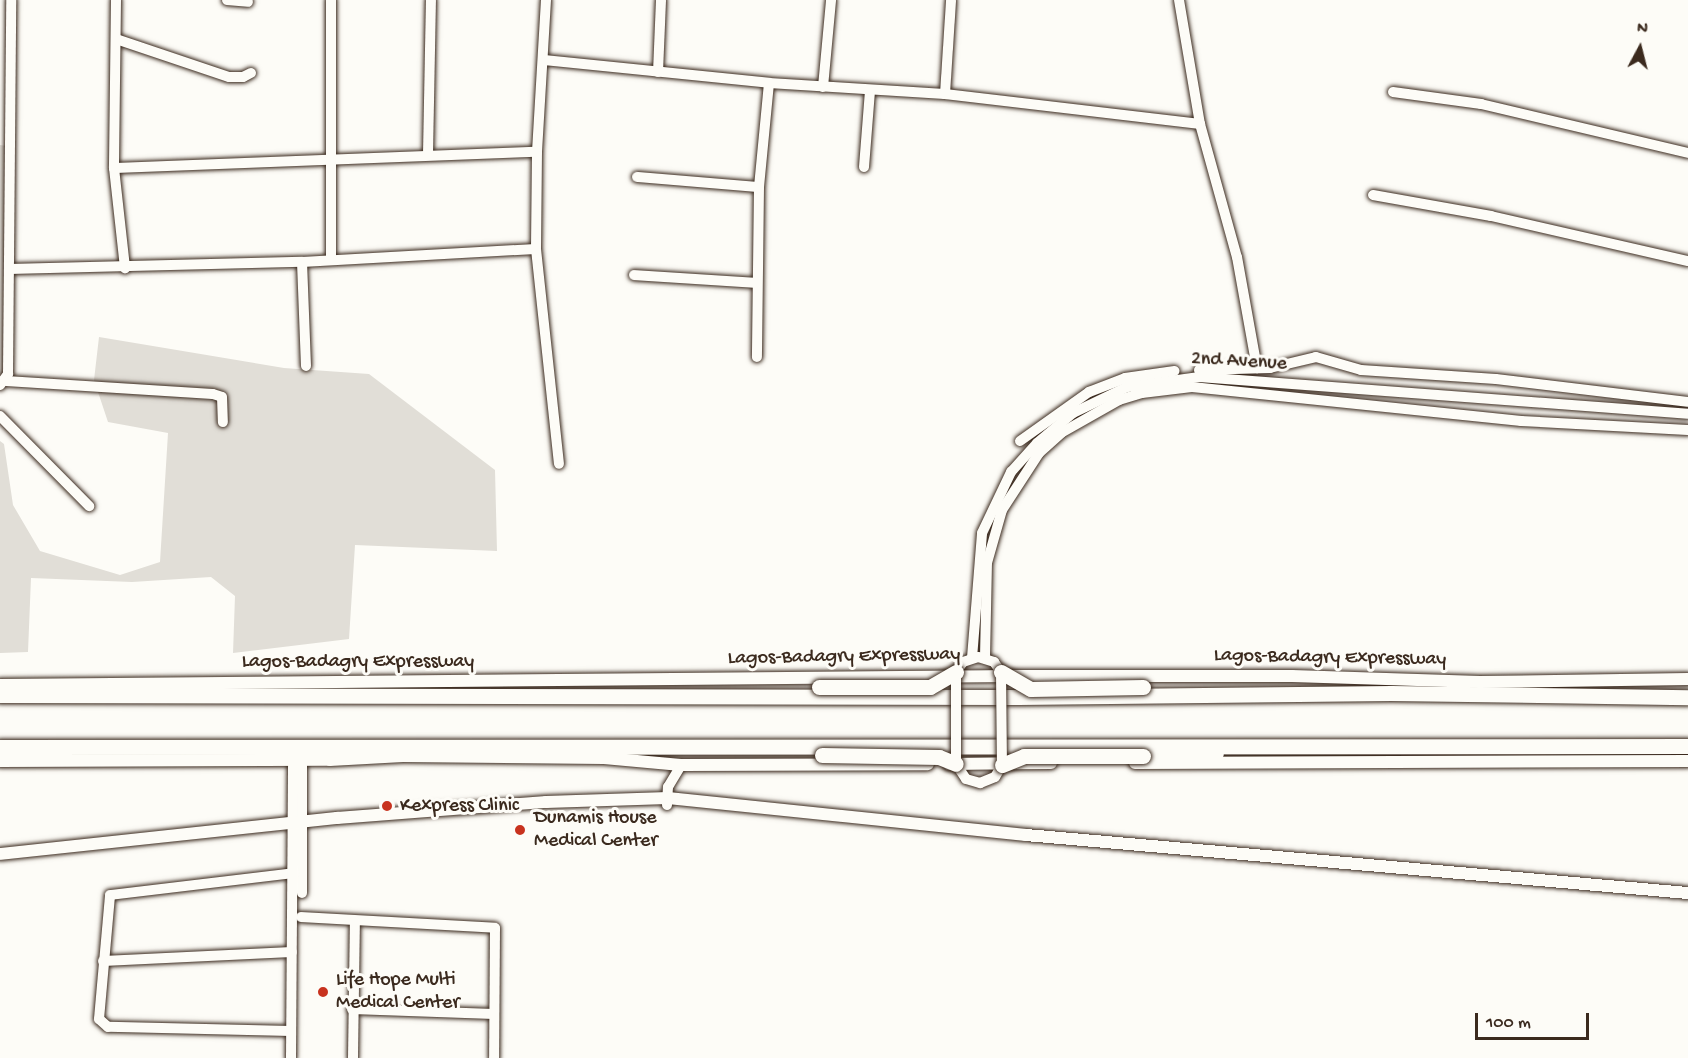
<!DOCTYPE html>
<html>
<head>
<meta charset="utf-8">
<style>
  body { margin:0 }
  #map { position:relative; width:1688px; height:1058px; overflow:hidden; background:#fdfcf7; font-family:"Gochi Hand",sans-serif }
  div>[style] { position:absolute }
  .green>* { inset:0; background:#e1ded7 }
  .roads { filter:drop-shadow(0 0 2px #3b2a1e) drop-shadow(0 0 2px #3b2a1e) }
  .minor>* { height:10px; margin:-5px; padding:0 5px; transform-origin:5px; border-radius:5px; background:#fdfcf7 }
  .major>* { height:12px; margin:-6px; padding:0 6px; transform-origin:6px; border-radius:6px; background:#fdfcf7 }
  .highway>* { height:15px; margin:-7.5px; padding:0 7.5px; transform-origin:7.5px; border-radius:7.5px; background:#fdfcf7 }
  .bridges { filter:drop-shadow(0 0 2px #3b2a1e) drop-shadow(0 0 2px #3b2a1e) }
  .minor-bridge>* { height:10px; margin:-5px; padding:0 5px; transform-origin:5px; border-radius:5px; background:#fdfcf7 }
  .highway-bridge>* { height:15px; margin:-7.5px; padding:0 7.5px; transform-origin:7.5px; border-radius:7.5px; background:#fdfcf7 }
  .dots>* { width:16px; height:16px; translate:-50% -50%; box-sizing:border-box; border:3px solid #fdfcf7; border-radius:50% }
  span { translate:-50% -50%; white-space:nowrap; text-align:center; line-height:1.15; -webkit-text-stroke:6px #fdfcf7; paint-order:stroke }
  .street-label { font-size:20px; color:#3b2a1e }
  .poi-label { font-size:20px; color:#3b2a1e }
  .left { translate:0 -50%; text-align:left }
  .north { position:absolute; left:1610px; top:18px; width:60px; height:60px; -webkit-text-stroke:4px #fdfcf7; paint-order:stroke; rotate:7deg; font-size:16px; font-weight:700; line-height:24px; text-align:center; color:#3b2a1e }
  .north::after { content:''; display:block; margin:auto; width:21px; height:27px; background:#3b2a1e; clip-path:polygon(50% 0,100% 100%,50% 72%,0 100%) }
  .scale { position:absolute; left:1475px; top:1013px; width:114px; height:27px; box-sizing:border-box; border:3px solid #3b2a1e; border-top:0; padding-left:8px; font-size:18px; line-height:21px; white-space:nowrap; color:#3b2a1e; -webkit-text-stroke:4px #fdfcf7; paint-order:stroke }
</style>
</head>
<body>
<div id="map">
  <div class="green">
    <div style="clip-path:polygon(0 145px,14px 147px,3px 376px,0 376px)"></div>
    <div style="clip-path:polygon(99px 337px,284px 368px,369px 374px,495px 470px,497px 551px,355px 545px,349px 639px,233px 653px,235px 596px,211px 577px,132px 582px,31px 578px,28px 652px,0 653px,0 441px,4px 444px,13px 505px,40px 551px,120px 575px,160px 562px,168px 433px,108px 422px,94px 380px)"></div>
  </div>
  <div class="roads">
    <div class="minor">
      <div style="left:116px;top:0;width:168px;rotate:90.7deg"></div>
      <div style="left:114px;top:168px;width:101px;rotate:83.7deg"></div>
      <div style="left:227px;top:0;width:21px;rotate:5deg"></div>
      <div style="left:331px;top:0;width:260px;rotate:90deg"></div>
      <div style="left:546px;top:0;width:152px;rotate:93.4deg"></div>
      <div style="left:537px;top:152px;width:97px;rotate:90.6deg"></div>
      <div style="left:536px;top:249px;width:216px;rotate:83.9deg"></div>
      <div style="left:1179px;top:0;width:126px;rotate:80.4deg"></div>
      <div style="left:1200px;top:124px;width:138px;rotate:74.5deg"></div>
      <div style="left:1237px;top:257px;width:113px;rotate:79.8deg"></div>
      <div style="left:116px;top:39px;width:119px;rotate:18.6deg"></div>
      <div style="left:229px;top:77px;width:14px"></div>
      <div style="left:243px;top:77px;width:9px;rotate:-27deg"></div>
      <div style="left:544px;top:60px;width:226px;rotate:5.8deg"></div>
      <div style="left:769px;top:83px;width:104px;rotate:95.5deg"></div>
      <div style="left:759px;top:187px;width:170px;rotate:90.7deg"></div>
      <div style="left:658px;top:72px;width:72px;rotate:-87.6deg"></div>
      <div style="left:769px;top:83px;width:176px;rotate:3.6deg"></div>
      <div style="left:945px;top:94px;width:257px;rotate:6.7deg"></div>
      <div style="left:823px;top:87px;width:87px;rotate:-84.7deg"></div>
      <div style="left:1393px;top:92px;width:89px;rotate:7.8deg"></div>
      <div style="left:1481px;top:104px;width:213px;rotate:13.3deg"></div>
      <div style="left:945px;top:94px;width:94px;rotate:-86.3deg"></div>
      <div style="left:428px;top:154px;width:154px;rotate:-88.9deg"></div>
      <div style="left:864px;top:167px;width:76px;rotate:-85.5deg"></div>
      <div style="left:114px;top:168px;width:423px;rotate:-2.2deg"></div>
      <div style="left:637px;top:177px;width:122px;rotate:4.7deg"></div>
      <div style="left:1373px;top:195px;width:120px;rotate:10.1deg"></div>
      <div style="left:1491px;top:216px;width:202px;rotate:12.9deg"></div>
      <div style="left:302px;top:262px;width:104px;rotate:87.8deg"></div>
      <div style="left:9px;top:269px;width:293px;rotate:-1.4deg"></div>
      <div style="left:302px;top:262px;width:234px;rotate:-3.2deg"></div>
      <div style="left:634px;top:275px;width:123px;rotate:3.7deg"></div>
      <div style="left:1199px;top:370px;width:71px;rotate:-1.6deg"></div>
      <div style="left:1270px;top:368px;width:47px;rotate:-13.4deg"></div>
      <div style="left:1316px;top:357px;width:47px;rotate:16.1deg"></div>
      <div style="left:1361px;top:370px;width:135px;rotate:3.8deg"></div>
      <div style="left:1496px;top:379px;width:193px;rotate:6.8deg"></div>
      <div style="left:6px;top:381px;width:207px;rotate:3.6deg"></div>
      <div style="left:213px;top:394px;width:9px;rotate:18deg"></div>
      <div style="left:222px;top:397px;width:25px;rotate:88deg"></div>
      <div style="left:0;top:385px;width:14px;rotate:-54deg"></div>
      <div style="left:8px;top:374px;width:374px;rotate:-89.5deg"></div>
      <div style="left:0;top:416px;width:127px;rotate:45.3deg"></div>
      <div style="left:1020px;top:441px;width:85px;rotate:-35.4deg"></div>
      <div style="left:1089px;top:392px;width:39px;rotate:-21deg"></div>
      <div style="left:1125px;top:378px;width:50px;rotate:-8deg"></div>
      <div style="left:985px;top:657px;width:94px;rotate:-88.8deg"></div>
      <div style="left:987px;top:563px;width:55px;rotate:-74.2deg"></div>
      <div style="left:1002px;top:510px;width:68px;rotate:-57deg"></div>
      <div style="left:1039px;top:453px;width:30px;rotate:-42deg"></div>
      <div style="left:1061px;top:433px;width:67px;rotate:-29.6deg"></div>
      <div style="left:1119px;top:400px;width:24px;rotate:-17deg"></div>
      <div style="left:1142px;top:393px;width:50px;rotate:-6.8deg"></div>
      <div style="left:1192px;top:387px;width:331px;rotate:5.9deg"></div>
      <div style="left:1521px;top:421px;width:167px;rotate:3.1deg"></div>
      <div style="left:972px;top:658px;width:125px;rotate:-85.4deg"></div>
      <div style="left:982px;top:533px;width:68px;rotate:-64.6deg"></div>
      <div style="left:1011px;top:472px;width:39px;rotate:-48deg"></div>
      <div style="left:1037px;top:443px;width:47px;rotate:-39.8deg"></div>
      <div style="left:1073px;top:413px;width:60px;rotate:-25.7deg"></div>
      <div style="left:1127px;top:387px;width:73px;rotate:-7.9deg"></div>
      <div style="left:1199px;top:377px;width:490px;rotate:4.3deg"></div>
      <div style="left:956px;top:672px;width:12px;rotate:-55deg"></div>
      <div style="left:963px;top:662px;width:16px;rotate:-18deg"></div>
      <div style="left:978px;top:657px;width:17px;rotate:17deg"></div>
      <div style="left:994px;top:662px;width:12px;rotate:55deg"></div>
      <div style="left:956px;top:764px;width:18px;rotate:56deg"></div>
      <div style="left:966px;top:779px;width:15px;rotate:16deg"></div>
      <div style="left:980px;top:783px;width:16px;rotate:-22deg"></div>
      <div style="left:995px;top:777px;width:14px;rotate:-60deg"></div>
      <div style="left:667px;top:805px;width:18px;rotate:-87deg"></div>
      <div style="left:668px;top:787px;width:26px;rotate:-59deg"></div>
      <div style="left:302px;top:893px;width:133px;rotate:-90deg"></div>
      <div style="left:301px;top:917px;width:194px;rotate:3.2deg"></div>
      <div style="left:495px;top:928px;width:130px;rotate:90.4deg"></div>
      <div style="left:103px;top:961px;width:189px;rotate:-2.7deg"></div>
      <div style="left:352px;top:1009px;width:142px;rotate:2deg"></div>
      <div style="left:291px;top:1031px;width:183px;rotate:-178.7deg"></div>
      <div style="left:108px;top:1027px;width:12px;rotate:-138deg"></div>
      <div style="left:99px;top:1019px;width:124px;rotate:-84.9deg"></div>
      <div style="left:110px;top:895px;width:186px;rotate:-6.8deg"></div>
      <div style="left:291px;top:1058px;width:298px;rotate:-89.6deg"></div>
      <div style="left:353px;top:1058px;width:136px;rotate:-89.2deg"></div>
    </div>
    <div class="major">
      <div style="left:0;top:685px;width:1021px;rotate:-0.51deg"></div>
      <div style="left:1021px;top:676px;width:271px"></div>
      <div style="left:1292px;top:676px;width:188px;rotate:1.8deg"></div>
      <div style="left:1480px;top:682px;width:208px;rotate:-0.8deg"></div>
      <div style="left:0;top:761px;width:330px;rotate:-0.2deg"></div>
      <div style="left:330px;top:760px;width:73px;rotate:-3.1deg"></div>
      <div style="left:403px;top:756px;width:201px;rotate:0.6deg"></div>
      <div style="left:604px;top:758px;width:77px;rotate:5.2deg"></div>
      <div style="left:681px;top:765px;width:247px;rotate:-0.2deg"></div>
      <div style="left:1135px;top:763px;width:553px;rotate:-0.21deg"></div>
      <div style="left:949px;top:764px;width:102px;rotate:-0.6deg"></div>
      <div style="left:0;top:854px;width:339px;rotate:-6.1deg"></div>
      <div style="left:337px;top:818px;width:210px;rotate:-4.4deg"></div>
      <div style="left:546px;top:802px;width:122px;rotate:-1.9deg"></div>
      <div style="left:668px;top:798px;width:360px;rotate:5.9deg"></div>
      <div style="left:1026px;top:835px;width:665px;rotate:5.01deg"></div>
    </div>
    <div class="highway">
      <div style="left:0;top:695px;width:1018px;rotate:0.11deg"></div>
      <div style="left:1018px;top:697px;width:373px;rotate:-0.6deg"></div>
      <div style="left:1391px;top:693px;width:297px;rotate:0.8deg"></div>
      <div style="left:0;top:747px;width:1688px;rotate:-0.03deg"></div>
      <div style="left:1143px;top:756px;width:73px;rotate:-2.4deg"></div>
    </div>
  </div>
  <div class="bridges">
    <div class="minor-bridge">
      <div style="left:1001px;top:672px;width:93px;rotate:89.4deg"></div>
      <div style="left:956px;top:764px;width:92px;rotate:-90deg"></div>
    </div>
    <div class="highway-bridge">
      <div style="left:1001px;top:672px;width:34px;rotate:30deg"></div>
      <div style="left:1031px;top:689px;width:112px;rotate:-1deg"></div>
      <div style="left:819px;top:687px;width:111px"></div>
      <div style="left:930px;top:687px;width:30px;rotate:-30deg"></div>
      <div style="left:822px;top:755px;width:117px;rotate:1deg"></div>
      <div style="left:939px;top:757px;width:18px;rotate:22deg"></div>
      <div style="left:1002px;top:765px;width:24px;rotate:-22deg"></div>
      <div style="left:1024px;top:756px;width:119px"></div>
    </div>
  </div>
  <div class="dots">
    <div style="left:387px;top:806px;background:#c8321e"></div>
    <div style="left:520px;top:830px;background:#c8321e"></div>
    <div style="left:323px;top:992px;background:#c8321e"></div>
  </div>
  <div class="street-label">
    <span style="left:1239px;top:362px;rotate:3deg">2nd Avenue</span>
    <span style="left:844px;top:657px;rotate:-1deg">Lagos-Badagry Expressway</span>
    <span style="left:1330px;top:658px;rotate:1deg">Lagos-Badagry Expressway</span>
    <span style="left:358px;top:662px">Lagos-Badagry Expressway</span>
  </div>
  <div class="poi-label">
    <span class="left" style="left:400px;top:806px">Kexpress Clinic</span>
    <span class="left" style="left:534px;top:830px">Dunamis House<br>Medical Center</span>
    <span class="left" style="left:336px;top:992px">Life Hope Multi<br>Medical Center</span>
  </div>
  <div class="north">N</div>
  <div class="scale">100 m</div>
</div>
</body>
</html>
